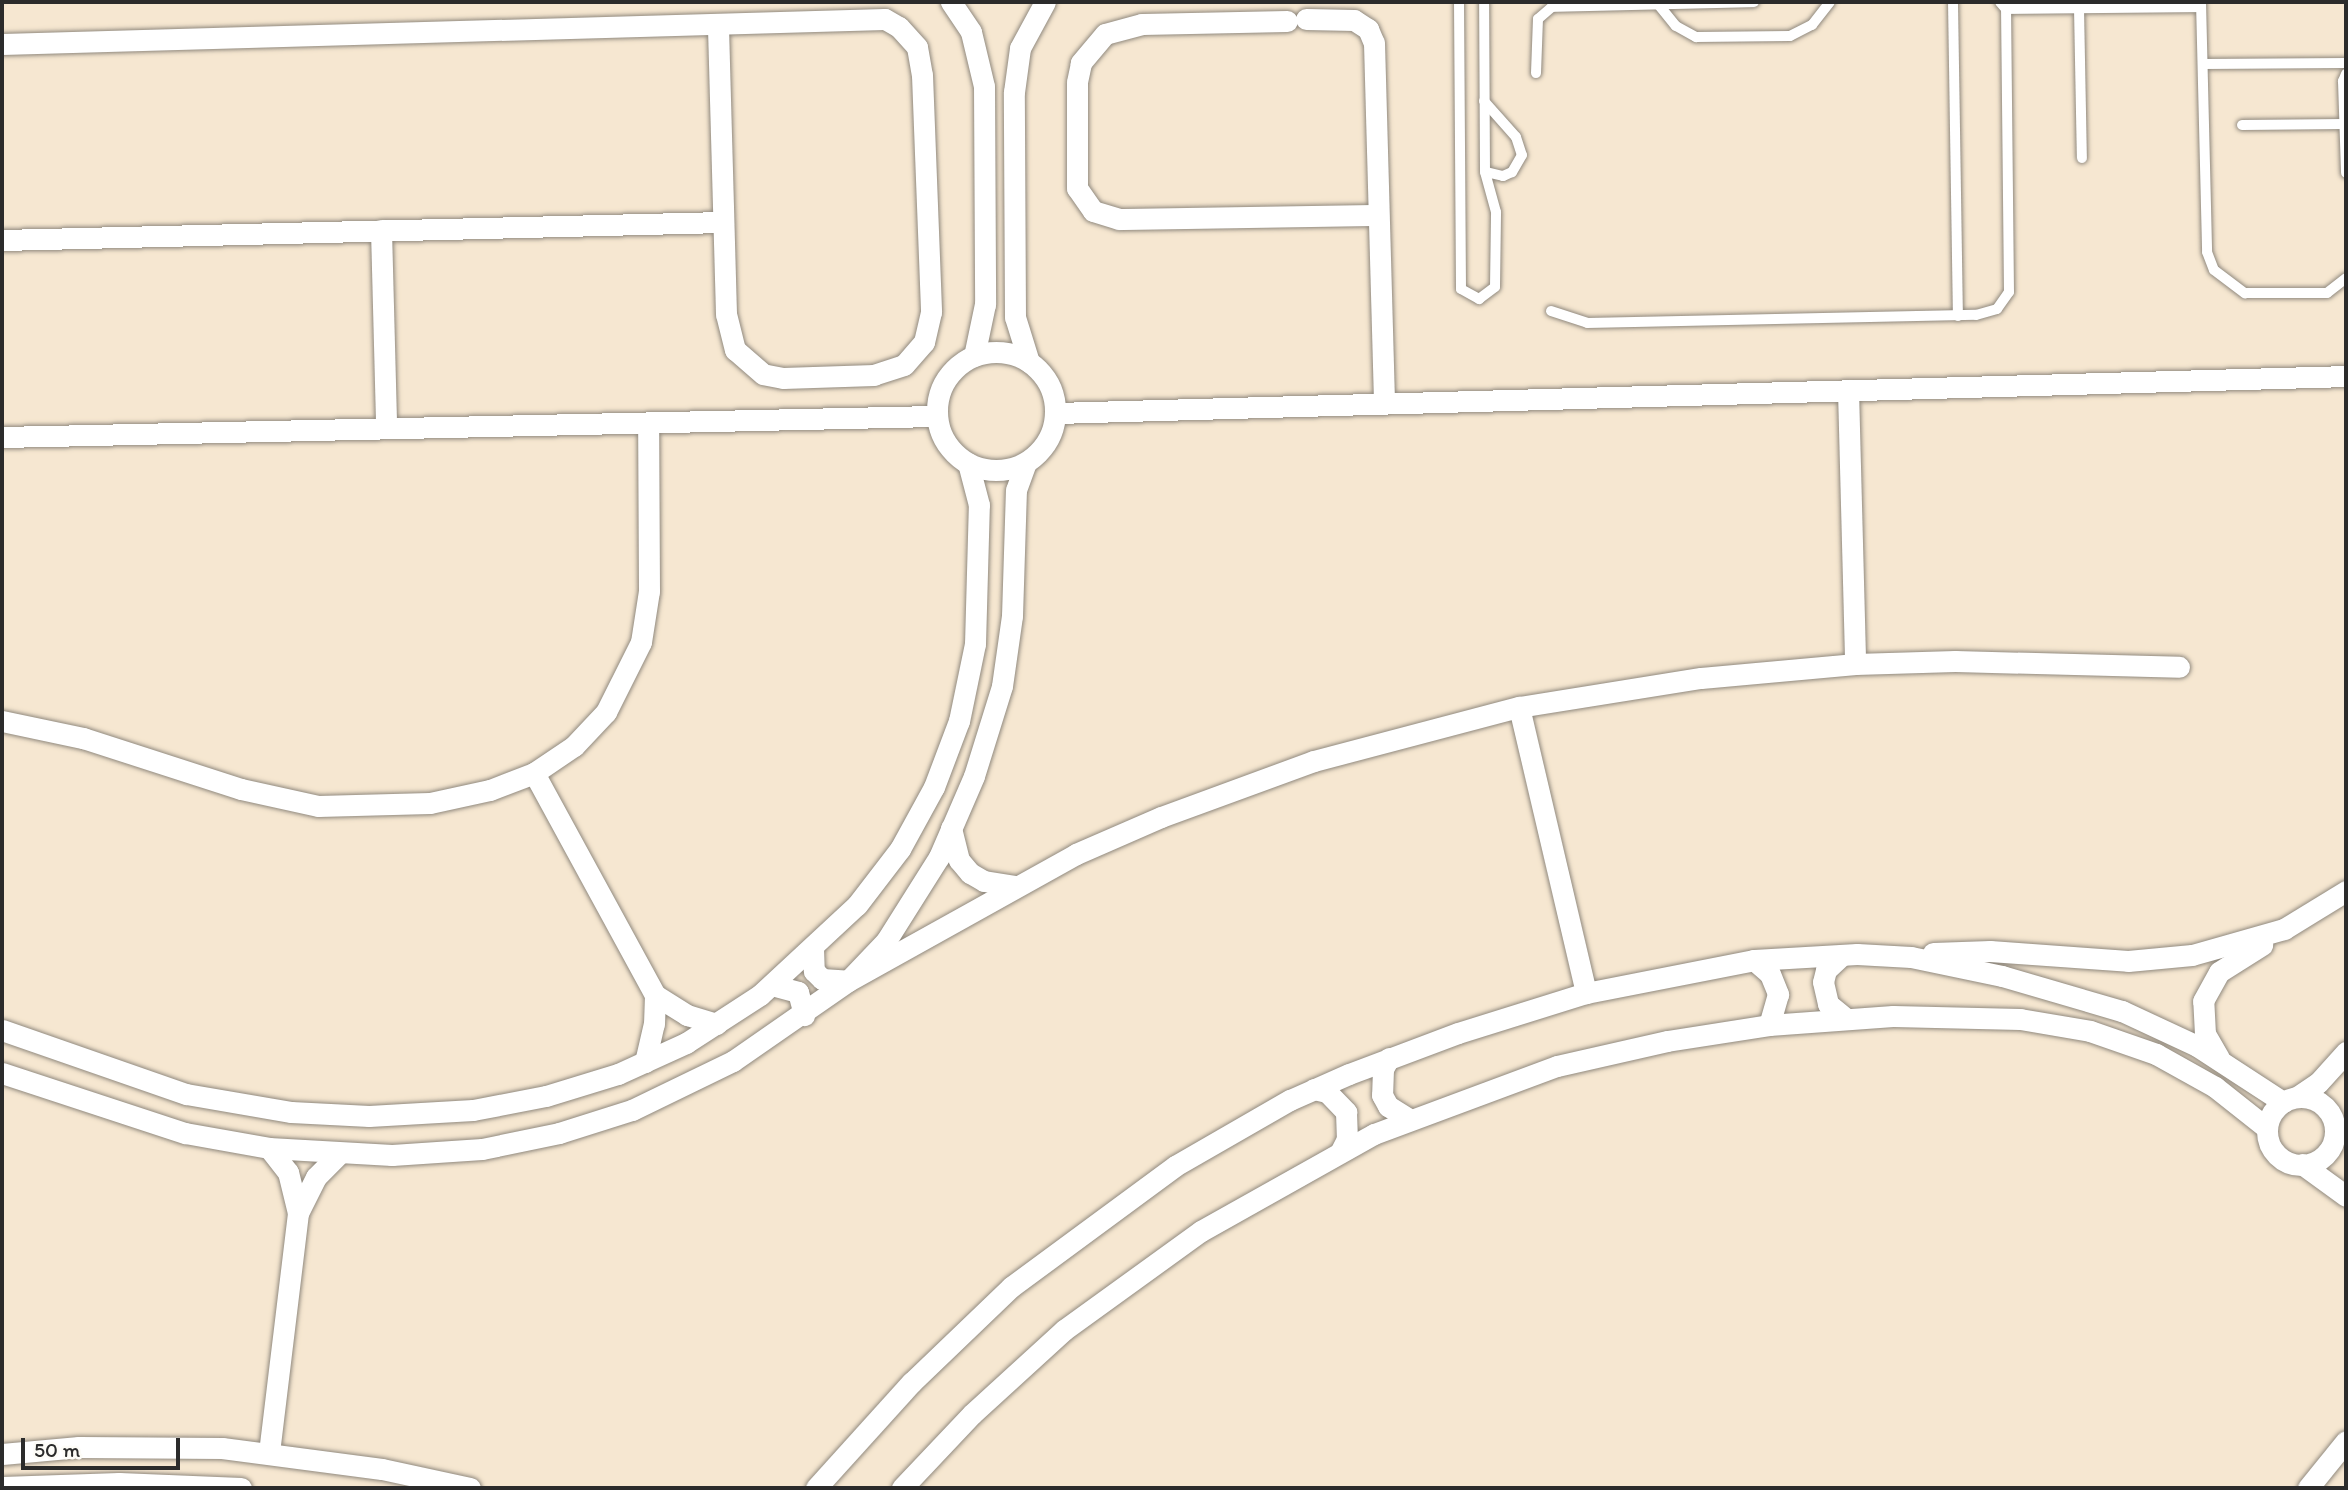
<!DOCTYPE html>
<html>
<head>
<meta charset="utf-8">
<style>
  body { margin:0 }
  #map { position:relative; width:2348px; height:1490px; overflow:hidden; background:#f6e7d1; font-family:Itim,sans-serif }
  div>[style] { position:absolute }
  .roads { filter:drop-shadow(0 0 2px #90897e) drop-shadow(0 0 2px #90897e) }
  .lane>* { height:10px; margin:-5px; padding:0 5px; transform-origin:5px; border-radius:5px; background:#fff }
  .street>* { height:21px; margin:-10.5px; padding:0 10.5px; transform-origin:10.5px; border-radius:10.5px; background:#fff }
  .street>.ring { margin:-10.5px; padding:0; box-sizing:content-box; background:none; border:21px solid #fff; border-radius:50% }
  span { translate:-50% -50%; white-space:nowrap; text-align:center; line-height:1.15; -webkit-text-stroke:7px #fdfcf7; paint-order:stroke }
  .frame { position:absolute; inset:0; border:4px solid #2b2b2b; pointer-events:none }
  .scale { position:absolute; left:21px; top:1438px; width:159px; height:32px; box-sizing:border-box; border:4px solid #2b2b2b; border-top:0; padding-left:9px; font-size:21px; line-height:24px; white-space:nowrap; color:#2b2b2b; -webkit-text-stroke:5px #fdfcf7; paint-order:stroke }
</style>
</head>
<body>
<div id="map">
  <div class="roads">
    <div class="lane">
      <div style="left:1459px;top:2px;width:287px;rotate:89.6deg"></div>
      <div style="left:1461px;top:289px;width:21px;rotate:29deg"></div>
      <div style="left:1479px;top:299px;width:20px;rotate:-37deg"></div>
      <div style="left:1495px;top:287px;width:75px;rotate:-89.2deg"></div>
      <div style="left:1496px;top:212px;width:41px;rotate:-105.4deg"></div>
      <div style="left:1485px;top:172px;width:170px;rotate:-90.3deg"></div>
      <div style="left:1953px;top:2px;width:314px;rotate:89.1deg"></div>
      <div style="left:2201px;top:2px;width:250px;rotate:88.6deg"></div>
      <div style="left:2207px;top:252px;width:19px;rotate:69deg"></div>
      <div style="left:2214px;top:270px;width:39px;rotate:37deg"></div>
      <div style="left:2245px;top:293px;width:82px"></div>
      <div style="left:2327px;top:293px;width:24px;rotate:-38deg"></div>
      <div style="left:1658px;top:4px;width:28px;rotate:51deg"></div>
      <div style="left:1676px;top:26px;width:23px;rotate:29deg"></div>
      <div style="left:1696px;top:37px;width:94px;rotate:-0.6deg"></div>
      <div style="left:1790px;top:36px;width:25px;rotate:-27deg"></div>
      <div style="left:1812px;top:25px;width:29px;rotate:-52deg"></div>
      <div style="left:2079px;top:8px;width:150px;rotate:88.9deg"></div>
      <div style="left:2006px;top:9px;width:195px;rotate:-0.6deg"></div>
      <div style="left:2203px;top:64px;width:143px;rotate:-0.4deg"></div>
      <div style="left:1536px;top:73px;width:54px;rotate:-87.9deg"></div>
      <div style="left:1538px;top:19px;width:18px;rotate:-41deg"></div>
      <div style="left:1552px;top:7px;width:202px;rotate:-1.4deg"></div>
      <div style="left:2346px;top:74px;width:8px;rotate:113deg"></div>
      <div style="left:2343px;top:81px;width:92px;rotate:88.1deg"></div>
      <div style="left:1484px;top:101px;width:48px;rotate:48.4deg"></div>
      <div style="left:1516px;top:137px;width:19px;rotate:72deg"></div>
      <div style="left:1522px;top:155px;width:20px;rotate:120deg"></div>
      <div style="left:1512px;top:172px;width:10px;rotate:156deg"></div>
      <div style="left:1503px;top:176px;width:18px;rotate:-167deg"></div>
      <div style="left:2242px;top:125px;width:102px;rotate:-0.6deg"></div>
      <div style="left:1551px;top:311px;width:38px;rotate:18deg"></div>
      <div style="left:1587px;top:323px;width:389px;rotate:-1.2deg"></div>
      <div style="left:1976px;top:315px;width:22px;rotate:-16deg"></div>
      <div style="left:1997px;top:309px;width:21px;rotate:-55deg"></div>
      <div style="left:2009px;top:292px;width:283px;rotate:-90.6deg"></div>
      <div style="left:2006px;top:9px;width:9px;rotate:-131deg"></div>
    </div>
    <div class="street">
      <div style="left:951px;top:2px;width:36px;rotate:56deg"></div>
      <div style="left:971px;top:32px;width:56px;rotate:76.5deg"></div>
      <div style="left:984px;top:86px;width:218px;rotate:89.7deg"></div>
      <div style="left:985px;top:304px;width:53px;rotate:101.9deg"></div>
      <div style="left:1306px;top:19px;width:48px;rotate:1.2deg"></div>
      <div style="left:1354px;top:20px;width:17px;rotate:33deg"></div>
      <div style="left:1368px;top:29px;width:15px;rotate:67deg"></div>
      <div style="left:1374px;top:43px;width:358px;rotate:88.4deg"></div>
      <div style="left:1287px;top:21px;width:145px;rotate:178.8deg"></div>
      <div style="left:1142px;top:24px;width:38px;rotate:165deg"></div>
      <div style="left:1105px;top:34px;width:38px;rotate:130deg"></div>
      <div style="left:1081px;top:63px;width:19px;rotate:102deg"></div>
      <div style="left:1077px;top:82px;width:106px;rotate:90deg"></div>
      <div style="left:1077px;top:188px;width:28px;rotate:55deg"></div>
      <div style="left:1093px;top:211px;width:27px;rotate:17deg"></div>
      <div style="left:1119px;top:219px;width:259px;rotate:-0.9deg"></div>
      <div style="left:2px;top:44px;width:883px;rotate:-1.62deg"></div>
      <div style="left:885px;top:19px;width:16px;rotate:30deg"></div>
      <div style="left:899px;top:27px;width:27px;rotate:48deg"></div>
      <div style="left:917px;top:47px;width:28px;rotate:80deg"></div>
      <div style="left:922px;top:75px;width:237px;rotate:87.8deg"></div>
      <div style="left:931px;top:312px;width:31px;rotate:103deg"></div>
      <div style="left:924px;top:342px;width:30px;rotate:131deg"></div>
      <div style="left:904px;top:365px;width:32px;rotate:162deg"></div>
      <div style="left:874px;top:375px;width:91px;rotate:178.1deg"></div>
      <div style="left:783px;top:378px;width:20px;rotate:-169deg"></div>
      <div style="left:763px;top:374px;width:37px;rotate:-139deg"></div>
      <div style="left:735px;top:350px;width:37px;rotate:-104deg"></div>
      <div style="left:726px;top:314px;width:289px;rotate:-91.6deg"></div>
      <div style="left:381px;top:230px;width:197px;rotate:88.5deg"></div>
      <div style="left:2px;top:240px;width:721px;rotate:-1.43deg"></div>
      <div class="ring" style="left:937px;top:352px;width:97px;height:97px"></div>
      <div style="left:1029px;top:362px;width:47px;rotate:-107.3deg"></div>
      <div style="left:1015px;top:317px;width:225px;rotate:-90.3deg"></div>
      <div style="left:1014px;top:92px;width:44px;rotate:-82.2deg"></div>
      <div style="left:1020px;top:48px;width:52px;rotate:-61.5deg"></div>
      <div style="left:1848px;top:390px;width:274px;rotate:88.5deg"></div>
      <div style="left:1056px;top:413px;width:1291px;rotate:-1.64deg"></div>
      <div style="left:2px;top:437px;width:935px;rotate:-1.29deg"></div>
      <div style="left:1519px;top:707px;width:294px;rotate:76.8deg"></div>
      <div style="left:2px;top:721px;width:83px;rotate:11.9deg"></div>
      <div style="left:83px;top:738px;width:166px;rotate:17.9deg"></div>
      <div style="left:241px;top:789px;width:79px;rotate:12.4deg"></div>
      <div style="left:318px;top:806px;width:112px;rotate:-1.5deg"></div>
      <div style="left:430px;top:803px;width:61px;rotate:-12.2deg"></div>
      <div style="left:490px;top:790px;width:47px;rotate:-21.1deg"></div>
      <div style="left:534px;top:773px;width:48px;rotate:-34deg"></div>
      <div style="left:574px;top:746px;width:47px;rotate:-46.7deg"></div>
      <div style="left:606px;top:712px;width:78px;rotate:-63.4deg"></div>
      <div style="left:641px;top:642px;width:52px;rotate:-81.1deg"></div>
      <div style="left:649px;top:591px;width:168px;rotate:-90.3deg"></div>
      <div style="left:534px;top:773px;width:253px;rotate:61.4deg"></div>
      <div style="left:655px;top:995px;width:38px;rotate:32deg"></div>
      <div style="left:687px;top:1015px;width:31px;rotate:17deg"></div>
      <div style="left:951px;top:828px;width:33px;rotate:76deg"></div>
      <div style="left:959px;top:860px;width:17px;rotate:50deg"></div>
      <div style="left:970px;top:873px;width:16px;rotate:30deg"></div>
      <div style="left:984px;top:881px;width:32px;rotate:9deg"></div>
      <div style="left:813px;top:948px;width:23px;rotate:88deg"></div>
      <div style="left:814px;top:971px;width:11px;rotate:45deg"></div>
      <div style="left:822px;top:979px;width:26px;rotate:4deg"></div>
      <div style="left:848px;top:981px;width:261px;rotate:-29.1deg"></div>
      <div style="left:1076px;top:854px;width:93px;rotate:-23.5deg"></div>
      <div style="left:1161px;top:817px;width:163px;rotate:-20.1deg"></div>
      <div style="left:1314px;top:761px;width:212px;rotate:-14.8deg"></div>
      <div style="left:1519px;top:707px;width:184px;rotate:-9.1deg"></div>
      <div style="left:1701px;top:678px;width:155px;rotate:-5.2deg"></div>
      <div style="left:1855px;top:664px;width:100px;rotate:-1.7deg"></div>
      <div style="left:1955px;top:661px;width:224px;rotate:1.5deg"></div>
      <div style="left:1933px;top:953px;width:57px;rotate:-2deg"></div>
      <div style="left:1990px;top:951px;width:138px;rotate:4.1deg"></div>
      <div style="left:2128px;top:961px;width:64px;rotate:-5.4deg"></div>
      <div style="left:2192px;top:955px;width:96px;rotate:-15.8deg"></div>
      <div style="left:2284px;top:929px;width:73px;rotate:-31.5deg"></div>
      <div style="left:1842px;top:955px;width:22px;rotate:137deg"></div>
      <div style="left:1826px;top:970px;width:12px;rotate:104deg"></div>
      <div style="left:1823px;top:982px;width:23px;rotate:77deg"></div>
      <div style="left:1828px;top:1004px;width:22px;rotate:39deg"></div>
      <div style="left:1754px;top:960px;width:21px;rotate:41deg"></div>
      <div style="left:1770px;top:974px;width:22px;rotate:68deg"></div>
      <div style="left:1778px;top:994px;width:32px;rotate:106deg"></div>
      <div style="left:772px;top:985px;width:27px;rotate:15deg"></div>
      <div style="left:798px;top:992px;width:24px;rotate:75deg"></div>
      <div style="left:2px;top:1030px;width:195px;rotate:19.2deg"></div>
      <div style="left:186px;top:1094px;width:107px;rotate:9.7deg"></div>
      <div style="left:291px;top:1112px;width:78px;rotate:2.9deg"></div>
      <div style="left:369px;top:1116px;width:104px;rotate:-3.3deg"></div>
      <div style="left:473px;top:1110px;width:74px;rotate:-10.9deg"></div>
      <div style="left:546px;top:1096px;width:75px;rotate:-17deg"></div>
      <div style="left:618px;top:1074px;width:75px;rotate:-24.5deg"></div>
      <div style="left:686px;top:1043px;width:88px;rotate:-33deg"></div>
      <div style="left:760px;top:995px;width:132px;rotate:-42.9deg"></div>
      <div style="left:857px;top:905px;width:71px;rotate:-52.5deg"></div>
      <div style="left:900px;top:849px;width:71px;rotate:-61.3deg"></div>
      <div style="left:934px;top:787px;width:71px;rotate:-69.3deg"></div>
      <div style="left:959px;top:721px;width:79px;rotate:-78.3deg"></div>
      <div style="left:975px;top:644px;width:139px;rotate:-88.4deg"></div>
      <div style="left:979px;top:505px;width:43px;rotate:-104.7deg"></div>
      <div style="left:1389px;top:1058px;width:13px;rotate:119deg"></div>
      <div style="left:1383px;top:1069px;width:26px;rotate:92deg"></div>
      <div style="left:1382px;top:1095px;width:13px;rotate:61deg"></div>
      <div style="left:1388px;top:1106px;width:26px;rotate:32deg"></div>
      <div style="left:2219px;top:1058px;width:28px;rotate:-120deg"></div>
      <div style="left:2205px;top:1034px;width:33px;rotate:-93deg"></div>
      <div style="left:2203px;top:1001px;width:33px;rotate:-61deg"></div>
      <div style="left:2219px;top:972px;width:51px;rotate:-32.1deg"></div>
      <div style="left:645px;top:1062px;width:39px;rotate:-77deg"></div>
      <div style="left:654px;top:1024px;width:29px;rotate:-88deg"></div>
      <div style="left:2px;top:1073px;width:193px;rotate:18.2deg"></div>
      <div style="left:185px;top:1133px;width:85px;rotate:10.1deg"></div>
      <div style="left:269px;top:1148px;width:123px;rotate:3.3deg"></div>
      <div style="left:392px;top:1155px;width:90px;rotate:-3.8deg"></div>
      <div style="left:482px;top:1149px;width:79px;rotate:-11.7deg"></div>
      <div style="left:559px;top:1133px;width:77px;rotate:-17.5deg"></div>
      <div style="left:632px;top:1110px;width:112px;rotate:-25.9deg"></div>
      <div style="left:733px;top:1061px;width:140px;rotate:-34.8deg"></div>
      <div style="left:848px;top:981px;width:55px;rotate:-46.5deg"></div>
      <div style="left:886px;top:941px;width:99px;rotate:-57.8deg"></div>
      <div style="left:939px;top:857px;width:88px;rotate:-66.6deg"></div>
      <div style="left:974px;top:776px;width:94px;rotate:-72.7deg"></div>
      <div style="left:1002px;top:686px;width:71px;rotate:-81.9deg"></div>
      <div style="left:1012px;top:616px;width:126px;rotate:-88.2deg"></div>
      <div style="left:1016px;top:490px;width:29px;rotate:-70deg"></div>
      <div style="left:1314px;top:1089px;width:13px;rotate:13deg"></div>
      <div style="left:1327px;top:1092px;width:28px;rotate:46deg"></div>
      <div style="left:1346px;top:1112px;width:27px;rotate:88deg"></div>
      <div style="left:1347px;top:1139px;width:13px;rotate:117deg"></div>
      <div style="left:2297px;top:1097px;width:25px;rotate:-34deg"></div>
      <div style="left:2318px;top:1083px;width:42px;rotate:-47.9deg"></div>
      <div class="ring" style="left:2267px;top:1097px;width:47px;height:47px"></div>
      <div style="left:269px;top:1148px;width:31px;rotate:52deg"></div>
      <div style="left:288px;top:1172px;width:42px;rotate:76.3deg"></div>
      <div style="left:298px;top:1213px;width:242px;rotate:96.9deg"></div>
      <div style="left:2302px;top:1164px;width:54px;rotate:36deg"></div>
      <div style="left:298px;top:1213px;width:40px;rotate:-63.4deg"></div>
      <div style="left:316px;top:1177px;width:33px;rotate:-45deg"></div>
      <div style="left:2px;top:1454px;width:77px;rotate:-5.2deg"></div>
      <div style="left:79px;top:1447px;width:143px;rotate:0.4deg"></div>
      <div style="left:222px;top:1448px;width:161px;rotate:7.5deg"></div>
      <div style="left:382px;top:1469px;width:90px;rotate:12.2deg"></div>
      <div style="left:2px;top:1487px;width:117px;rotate:-2deg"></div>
      <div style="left:119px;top:1483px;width:122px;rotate:2.3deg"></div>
      <div style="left:816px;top:1488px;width:142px;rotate:-47.9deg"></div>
      <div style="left:911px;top:1383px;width:139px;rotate:-43.8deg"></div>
      <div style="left:1011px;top:1287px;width:204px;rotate:-36.4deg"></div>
      <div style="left:1175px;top:1166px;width:133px;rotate:-29.9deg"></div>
      <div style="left:1290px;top:1100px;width:64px;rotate:-23.8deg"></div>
      <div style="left:1349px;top:1074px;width:116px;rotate:-20.6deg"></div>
      <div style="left:1458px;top:1033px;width:134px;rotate:-17.4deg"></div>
      <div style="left:1586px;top:993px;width:171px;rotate:-11.1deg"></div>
      <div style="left:1754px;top:960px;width:103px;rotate:-3.3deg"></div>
      <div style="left:1857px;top:954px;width:54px;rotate:3.2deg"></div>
      <div style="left:1911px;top:957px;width:93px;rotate:11.8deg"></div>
      <div style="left:2002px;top:976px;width:125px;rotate:16.3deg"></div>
      <div style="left:2122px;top:1011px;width:83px;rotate:25deg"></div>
      <div style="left:2197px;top:1046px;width:103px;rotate:33.1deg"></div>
      <div style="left:902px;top:1488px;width:102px;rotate:-46.6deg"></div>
      <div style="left:972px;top:1414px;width:125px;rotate:-42.4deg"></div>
      <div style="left:1064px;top:1330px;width:169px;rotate:-35.9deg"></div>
      <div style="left:1201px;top:1231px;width:198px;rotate:-29.3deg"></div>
      <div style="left:1374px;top:1134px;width:195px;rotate:-20.4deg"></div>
      <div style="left:1557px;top:1066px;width:113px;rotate:-12.8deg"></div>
      <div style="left:1667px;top:1041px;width:103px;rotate:-8.9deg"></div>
      <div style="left:1769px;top:1025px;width:124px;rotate:-4.2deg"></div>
      <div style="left:1893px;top:1016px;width:127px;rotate:1.4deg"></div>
      <div style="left:2020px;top:1019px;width:71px;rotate:9.7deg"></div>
      <div style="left:2090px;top:1031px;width:70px;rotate:19.2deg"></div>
      <div style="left:2156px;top:1054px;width:68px;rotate:29.2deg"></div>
      <div style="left:2215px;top:1087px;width:66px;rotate:38.3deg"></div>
      <div style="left:2308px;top:1488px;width:60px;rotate:-51deg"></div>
    </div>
  </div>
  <div class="frame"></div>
  <div class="scale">50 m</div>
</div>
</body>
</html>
